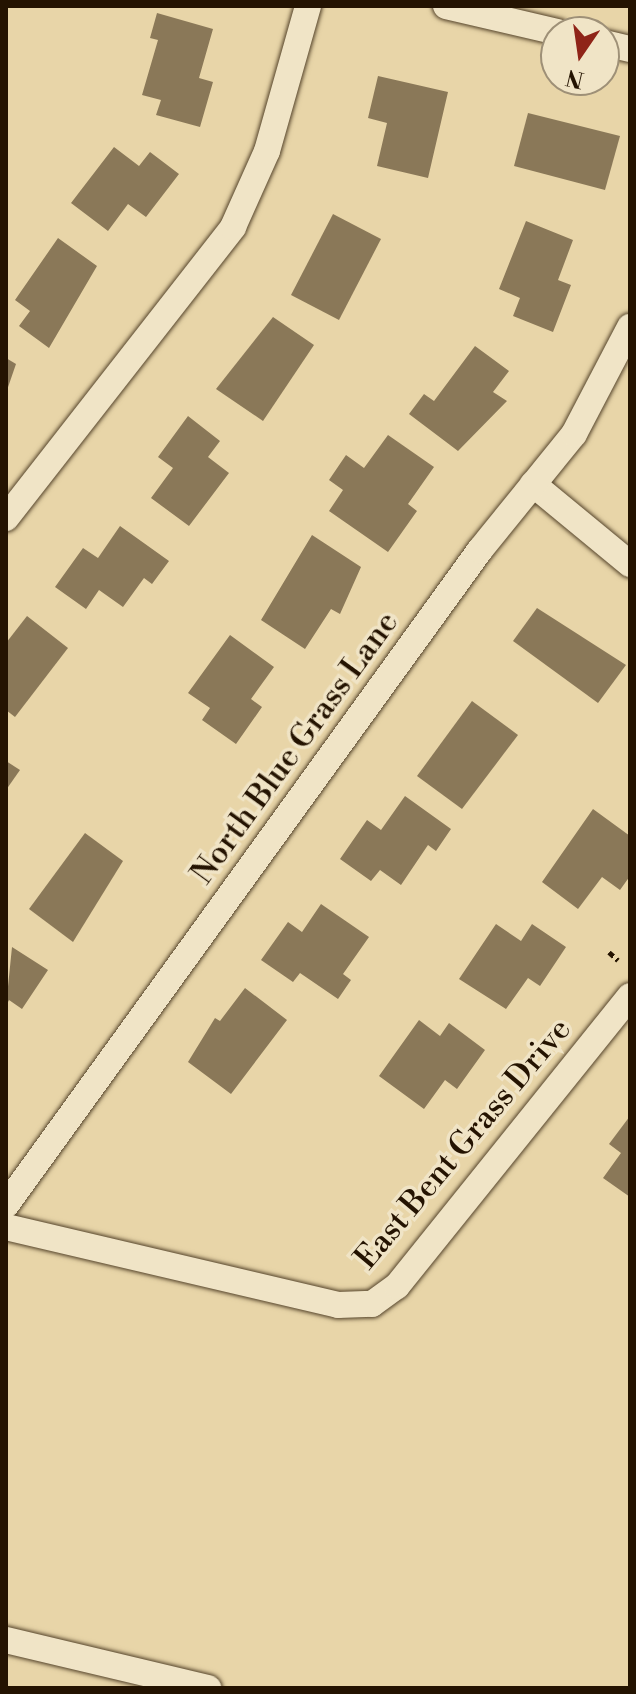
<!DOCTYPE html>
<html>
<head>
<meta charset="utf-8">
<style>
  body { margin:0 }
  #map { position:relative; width:636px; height:1694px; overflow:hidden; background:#e8d5a8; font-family:"Libre Bodoni",serif }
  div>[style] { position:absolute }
  .building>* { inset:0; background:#8a7858 }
  .path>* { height:5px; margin-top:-2.5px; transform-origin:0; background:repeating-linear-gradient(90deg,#241301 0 6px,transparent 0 10px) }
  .roads { filter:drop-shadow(0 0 2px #55442b) drop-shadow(0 0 2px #55442b) }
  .minor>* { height:26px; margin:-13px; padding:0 13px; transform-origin:13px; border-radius:13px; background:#f0e4c6 }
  span { translate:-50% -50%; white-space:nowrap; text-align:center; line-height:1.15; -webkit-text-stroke:7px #f0e4c6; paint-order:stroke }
  .street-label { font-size:32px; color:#241301 }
  .frame { position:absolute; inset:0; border:8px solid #241301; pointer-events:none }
  .north { position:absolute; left:540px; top:16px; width:80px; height:80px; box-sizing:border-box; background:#f0e4c6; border:2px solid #9e9077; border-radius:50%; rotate:193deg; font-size:22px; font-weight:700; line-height:32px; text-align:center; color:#241301 }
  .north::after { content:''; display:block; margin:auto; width:28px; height:36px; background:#8f2418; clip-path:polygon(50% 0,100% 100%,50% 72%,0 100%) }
</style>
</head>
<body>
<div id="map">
  <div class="building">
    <div style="clip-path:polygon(157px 13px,213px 29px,199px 78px,213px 82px,200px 127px,156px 115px,161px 100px,142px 95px,158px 40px,150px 38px)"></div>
    <div style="clip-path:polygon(378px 76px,448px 92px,428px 178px,377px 166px,387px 123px,368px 118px)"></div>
    <div style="clip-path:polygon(528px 113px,620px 136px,605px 190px,514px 166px)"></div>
    <div style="clip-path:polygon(114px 147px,139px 166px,150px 152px,179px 174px,146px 217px,128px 204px,108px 231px,71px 203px)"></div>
    <div style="clip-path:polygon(333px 214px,381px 239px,339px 320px,291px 295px)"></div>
    <div style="clip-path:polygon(526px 221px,573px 240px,558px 280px,571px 285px,553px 332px,513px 316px,520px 298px,499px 289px)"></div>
    <div style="clip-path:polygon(58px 238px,97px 266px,49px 348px,19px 326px,30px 311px,15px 300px)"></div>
    <div style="clip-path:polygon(273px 317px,314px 345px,263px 421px,216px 389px)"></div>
    <div style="clip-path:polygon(475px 346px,509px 371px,493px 392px,507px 401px,458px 451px,409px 414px,424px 394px,434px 401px)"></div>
    <div style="clip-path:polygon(6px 358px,16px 364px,6px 393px)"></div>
    <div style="clip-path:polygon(188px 416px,220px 441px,208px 457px,229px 473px,189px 526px,151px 498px,173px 468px,158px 457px)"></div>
    <div style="clip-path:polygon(388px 435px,434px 467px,408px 504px,417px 511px,388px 552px,329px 511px,343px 490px,329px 480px,346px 455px,364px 468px)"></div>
    <div style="clip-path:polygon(120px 526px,169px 561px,152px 584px,144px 578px,123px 607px,99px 590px,86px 609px,55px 587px,83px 548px,98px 558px)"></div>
    <div style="clip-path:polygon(312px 535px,361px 567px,340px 614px,331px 609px,305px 649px,261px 620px)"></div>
    <div style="clip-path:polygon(537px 608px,626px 665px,598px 703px,513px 641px)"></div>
    <div style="clip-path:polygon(27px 616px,68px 648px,15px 717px,6px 710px,6px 643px)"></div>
    <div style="clip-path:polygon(230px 635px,274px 667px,251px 699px,262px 707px,236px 744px,202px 720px,210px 708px,188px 693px)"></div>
    <div style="clip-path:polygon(472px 701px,518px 735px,462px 809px,417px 776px)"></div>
    <div style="clip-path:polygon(6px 761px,20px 770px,6px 790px)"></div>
    <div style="clip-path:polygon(405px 796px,451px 829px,436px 851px,428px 845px,401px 885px,380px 870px,371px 881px,340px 859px,367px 820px,381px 830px)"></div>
    <div style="clip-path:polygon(593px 809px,630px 836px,630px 876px,620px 890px,602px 877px,578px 909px,542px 882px)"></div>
    <div style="clip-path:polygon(85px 833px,123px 861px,73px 942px,29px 909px)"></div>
    <div style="clip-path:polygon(321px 904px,369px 937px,343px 974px,351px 980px,338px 999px,300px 973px,293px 982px,261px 960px,288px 922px,302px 932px)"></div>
    <div style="clip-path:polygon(496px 924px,521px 941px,532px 924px,566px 947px,540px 986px,528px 978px,506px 1009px,459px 979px)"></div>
    <div style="clip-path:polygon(12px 947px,48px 970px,22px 1009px,9px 1000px,6px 1006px)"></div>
    <div style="clip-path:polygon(245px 988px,287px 1020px,231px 1094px,188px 1062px,215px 1018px,220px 1021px)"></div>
    <div style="clip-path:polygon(419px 1020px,440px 1036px,449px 1023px,485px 1050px,457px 1089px,445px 1080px,424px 1109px,379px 1076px)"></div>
    <div style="clip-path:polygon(630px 1116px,630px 1197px,603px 1178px,621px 1153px,609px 1144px)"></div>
  </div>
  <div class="path">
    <div style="left:609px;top:952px;width:12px;rotate:42deg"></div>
  </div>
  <div class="roads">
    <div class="minor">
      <div style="left:446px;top:6px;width:115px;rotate:13.1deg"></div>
      <div style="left:604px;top:43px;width:27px;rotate:13deg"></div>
      <div style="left:533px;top:484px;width:126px;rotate:39.5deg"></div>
      <div style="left:6px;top:518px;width:369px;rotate:-52deg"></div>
      <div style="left:233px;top:227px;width:83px;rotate:-65.9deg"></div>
      <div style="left:267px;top:151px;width:151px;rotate:-74.2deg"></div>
      <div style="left:6px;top:1205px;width:809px;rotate:-54.11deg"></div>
      <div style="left:480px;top:550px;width:149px;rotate:-51deg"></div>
      <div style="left:574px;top:434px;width:121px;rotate:-62.4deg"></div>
      <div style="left:6px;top:1227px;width:341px;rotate:13.2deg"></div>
      <div style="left:338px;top:1305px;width:34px;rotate:-2deg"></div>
      <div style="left:372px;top:1304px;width:31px;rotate:-36deg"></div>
      <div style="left:397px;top:1286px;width:372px;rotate:-51.2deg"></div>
      <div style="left:6px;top:1640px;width:208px;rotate:13.4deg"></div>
    </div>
  </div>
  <div class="street-label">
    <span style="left:295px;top:748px;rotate:-54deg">North Blue Grass Lane</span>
    <span style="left:463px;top:1144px;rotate:-50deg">East Bent Grass Drive</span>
  </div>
  <div class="frame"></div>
  <div class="north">N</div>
</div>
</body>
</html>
